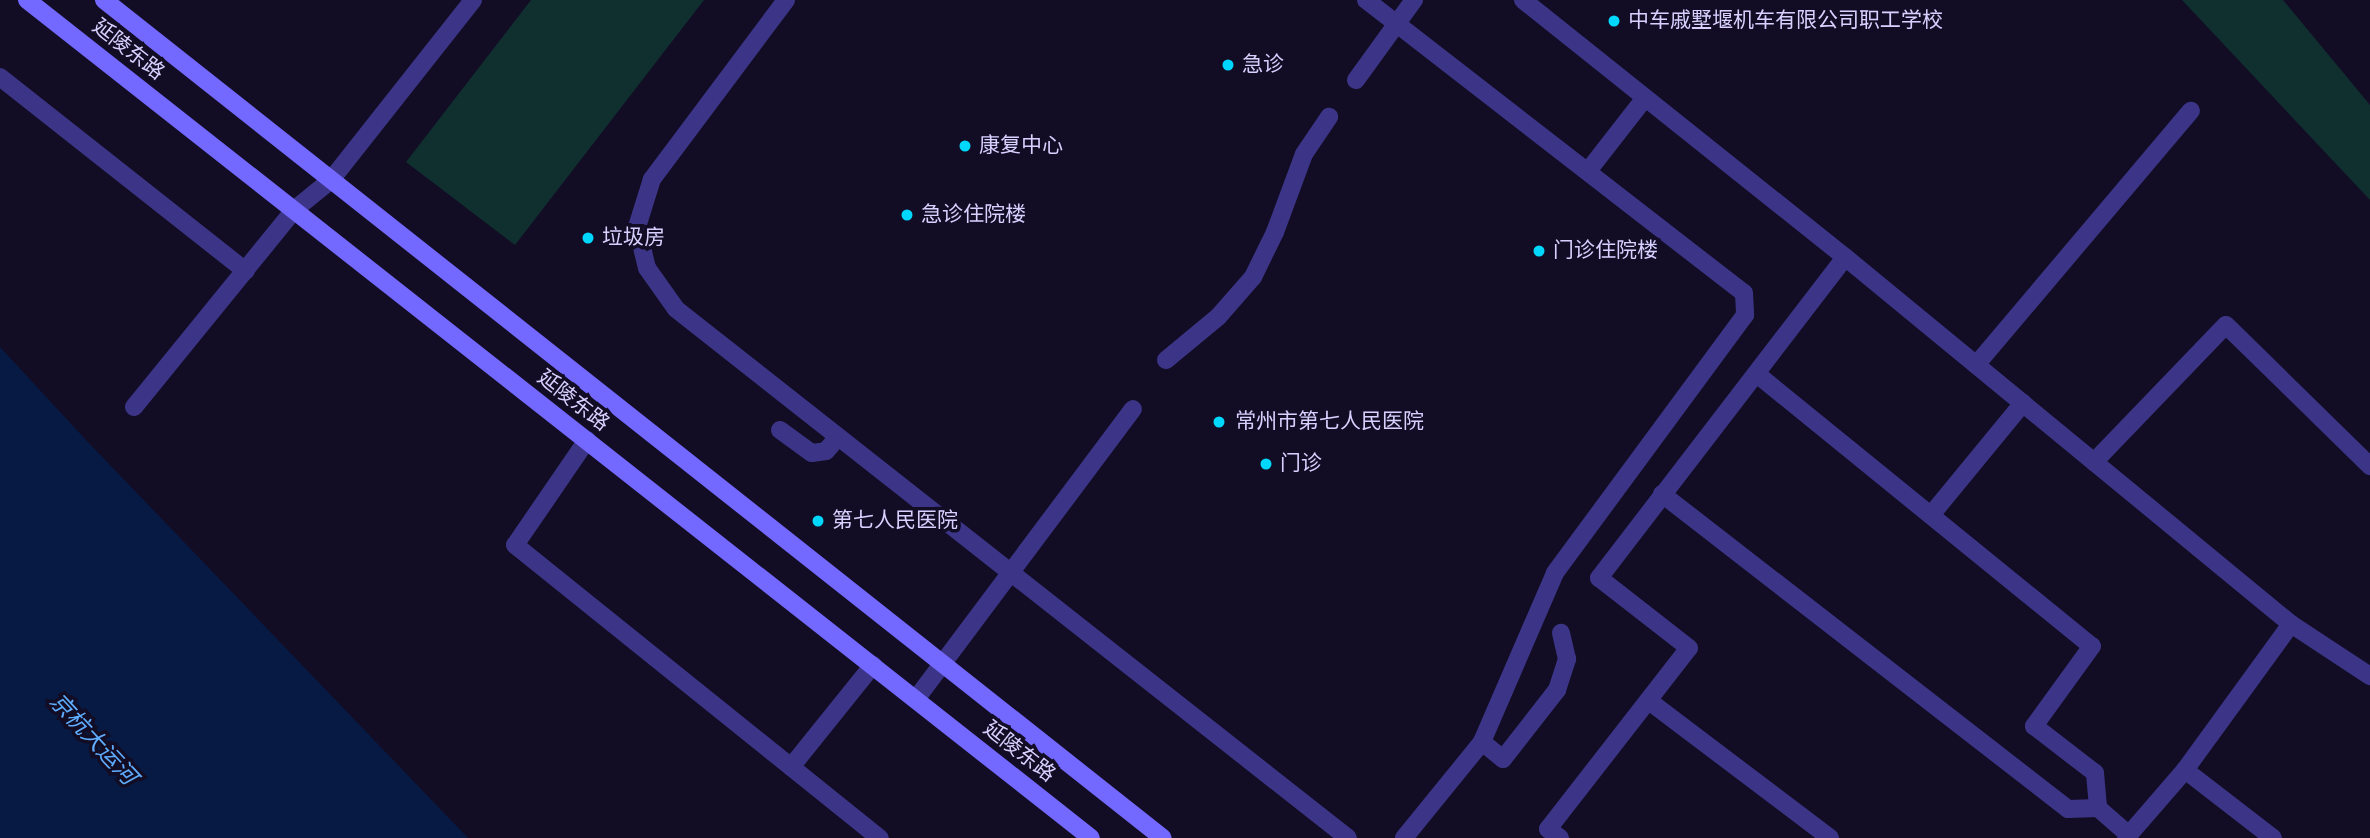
<!DOCTYPE html>
<html>
<head>
<meta charset="utf-8">
<style>
  body { margin:0 }
  #map { position:relative; width:2370px; height:838px; overflow:hidden; background:#120d25; font-family:"Alegreya Sans","Noto Sans SC",sans-serif }
  div>[style] { position:absolute }
  .green>* { inset:0; background:#102f2f }
  .water>* { inset:0; background:#071a44 }
  .lane>* { height:18px; margin:-9px; padding:0 9px; transform-origin:9px; border-radius:9px; background:#3c3587 }
  .street>* { height:18px; margin:-9px; padding:0 9px; transform-origin:9px; border-radius:9px; background:#3c3587 }
  .secondary>* { height:18px; margin:-9px; padding:0 9px; transform-origin:9px; border-radius:9px; background:#7368ff }
  .dots>* { width:19px; height:19px; translate:-50% -50%; box-sizing:border-box; border:4px solid #120d25; border-radius:50% }
  span { translate:-50% -50%; white-space:nowrap; text-align:center; line-height:1.15; -webkit-text-stroke:7px #120d25; paint-order:stroke }
  .poi-label { font-size:21px; color:#d8d1ff }
  .left { translate:0 -50%; text-align:left }
  .street-label { font-size:21px; color:#d8d1ff }
  .water-label { font-size:23px; color:#5fadff; font-style:italic }
</style>
</head>
<body>
<div id="map">
  <div class="green">
    <div style="clip-path:polygon(531px 0,704px 0,515px 245px,406px 162px)"></div>
    <div style="clip-path:polygon(2182px 0,2283px 0,2370px 105px,2370px 200px)"></div>
  </div>
  <div class="water">
    <div style="clip-path:polygon(0 347px,86px 440px,468px 838px,0 838px)"></div>
  </div>
  <div class="lane">
    <div style="left:786px;top:0;width:224px;rotate:126.8deg"></div>
    <div style="left:652px;top:179px;width:50px;rotate:107.4deg"></div>
    <div style="left:637px;top:227px;width:42px;rotate:76.3deg"></div>
    <div style="left:647px;top:268px;width:50px;rotate:54.7deg"></div>
    <div style="left:676px;top:309px;width:855px;rotate:38.21deg"></div>
    <div style="left:1366px;top:0;width:478px;rotate:37.8deg"></div>
    <div style="left:1744px;top:293px;width:22px;rotate:87deg"></div>
    <div style="left:1745px;top:315px;width:320px;rotate:126.4deg"></div>
    <div style="left:1555px;top:573px;width:184px;rotate:113.4deg"></div>
    <div style="left:0;top:77px;width:313px;rotate:38.3deg"></div>
    <div style="left:1356px;top:80px;width:99px;rotate:-54.1deg"></div>
    <div style="left:1166px;top:360px;width:67px;rotate:-39.6deg"></div>
    <div style="left:1218px;top:317px;width:53px;rotate:-48.8deg"></div>
    <div style="left:1253px;top:277px;width:50px;rotate:-63.9deg"></div>
    <div style="left:1275px;top:232px;width:83px;rotate:-69.6deg"></div>
    <div style="left:1304px;top:154px;width:45px;rotate:-56deg"></div>
    <div style="left:1976px;top:365px;width:333px;rotate:-49.8deg"></div>
    <div style="left:1758px;top:375px;width:430px;rotate:39.1deg"></div>
    <div style="left:2092px;top:646px;width:99px;rotate:125.9deg"></div>
    <div style="left:2034px;top:726px;width:77px;rotate:37.6deg"></div>
    <div style="left:2095px;top:773px;width:35px;rotate:85deg"></div>
    <div style="left:2098px;top:808px;width:40px;rotate:41deg"></div>
    <div style="left:134px;top:407px;width:254px;rotate:-50.9deg"></div>
    <div style="left:780px;top:430px;width:39px;rotate:36deg"></div>
    <div style="left:812px;top:453px;width:14px;rotate:-8deg"></div>
    <div style="left:826px;top:451px;width:18px;rotate:-49deg"></div>
    <div style="left:587px;top:440px;width:127px;rotate:124.4deg"></div>
    <div style="left:515px;top:545px;width:468px;rotate:38.8deg"></div>
    <div style="left:2094px;top:462px;width:190px;rotate:-46.1deg"></div>
    <div style="left:2226px;top:325px;width:202px;rotate:44.4deg"></div>
    <div style="left:1662px;top:494px;width:514px;rotate:37.81deg"></div>
    <div style="left:2068px;top:809px;width:30px;rotate:-2deg"></div>
    <div style="left:1931px;top:515px;width:145px;rotate:-50.6deg"></div>
    <div style="left:916px;top:699px;width:362px;rotate:-53.2deg"></div>
    <div style="left:1649px;top:701px;width:227px;rotate:37.1deg"></div>
    <div style="left:791px;top:767px;width:131px;rotate:-51.2deg"></div>
    <div style="left:2185px;top:770px;width:111px;rotate:37.7deg"></div>
    <div style="left:1404px;top:838px;width:124px;rotate:-50.9deg"></div>
    <div style="left:1482px;top:742px;width:27px;rotate:39deg"></div>
    <div style="left:1503px;top:759px;width:88px;rotate:-52deg"></div>
    <div style="left:1557px;top:690px;width:33px;rotate:-72deg"></div>
    <div style="left:1567px;top:659px;width:27px;rotate:-103deg"></div>
    <div style="left:1560px;top:838px;width:15px;rotate:-143deg"></div>
    <div style="left:1548px;top:829px;width:229px;rotate:-52.1deg"></div>
    <div style="left:1689px;top:648px;width:114px;rotate:-142.1deg"></div>
    <div style="left:1599px;top:578px;width:404px;rotate:-52.5deg"></div>
  </div>
  <div class="street">
    <div style="left:1523px;top:0;width:412px;rotate:38.6deg"></div>
    <div style="left:1845px;top:257px;width:578px;rotate:39.45deg"></div>
    <div style="left:2291px;top:624px;width:180px;rotate:126deg"></div>
    <div style="left:2185px;top:770px;width:90px;rotate:130.9deg"></div>
    <div style="left:1588px;top:171px;width:91px;rotate:-52.1deg"></div>
    <div style="left:294px;top:210px;width:48px;rotate:-39deg"></div>
    <div style="left:331px;top:180px;width:229px;rotate:-51.7deg"></div>
    <div style="left:2291px;top:624px;width:95px;rotate:33.4deg"></div>
  </div>
  <div class="secondary">
    <div style="left:27px;top:0;width:1354px;rotate:38.22deg"></div>
    <div style="left:104px;top:0;width:1350px;rotate:38.36deg"></div>
  </div>
  <div class="dots">
    <div style="left:1614px;top:21px;background:#00d7fc"></div>
    <div style="left:1228px;top:65px;background:#00d7fc"></div>
    <div style="left:965px;top:146px;background:#00d7fc"></div>
    <div style="left:907px;top:215px;background:#00d7fc"></div>
    <div style="left:588px;top:238px;background:#00d7fc"></div>
    <div style="left:1539px;top:251px;background:#00d7fc"></div>
    <div style="left:1219px;top:422px;background:#00d7fc"></div>
    <div style="left:1266px;top:464px;background:#00d7fc"></div>
    <div style="left:818px;top:521px;background:#00d7fc"></div>
  </div>
  <div class="poi-label">
    <span class="left" style="left:1628px;top:21px">中车戚墅堰机车有限公司职工学校</span>
    <span class="left" style="left:1242px;top:65px">急诊</span>
    <span class="left" style="left:979px;top:146px">康复中心</span>
    <span class="left" style="left:921px;top:215px">急诊住院楼</span>
    <span class="left" style="left:602px;top:238px">垃圾房</span>
    <span class="left" style="left:1553px;top:251px">门诊住院楼</span>
    <span class="left" style="left:1235px;top:422px">常州市第七人民医院</span>
    <span class="left" style="left:1280px;top:464px">门诊</span>
    <span class="left" style="left:832px;top:521px">第七人民医院</span>
  </div>
  <div class="street-label">
    <span style="left:128px;top:50px;rotate:38deg">延陵东路</span>
    <span style="left:573px;top:401px;rotate:38deg">延陵东路</span>
    <span style="left:1019px;top:752px;rotate:38deg">延陵东路</span>
  </div>
  <div class="water-label">
    <span style="left:92px;top:740px;rotate:47deg">京杭大运河</span>
  </div>
</div>
</body>
</html>
